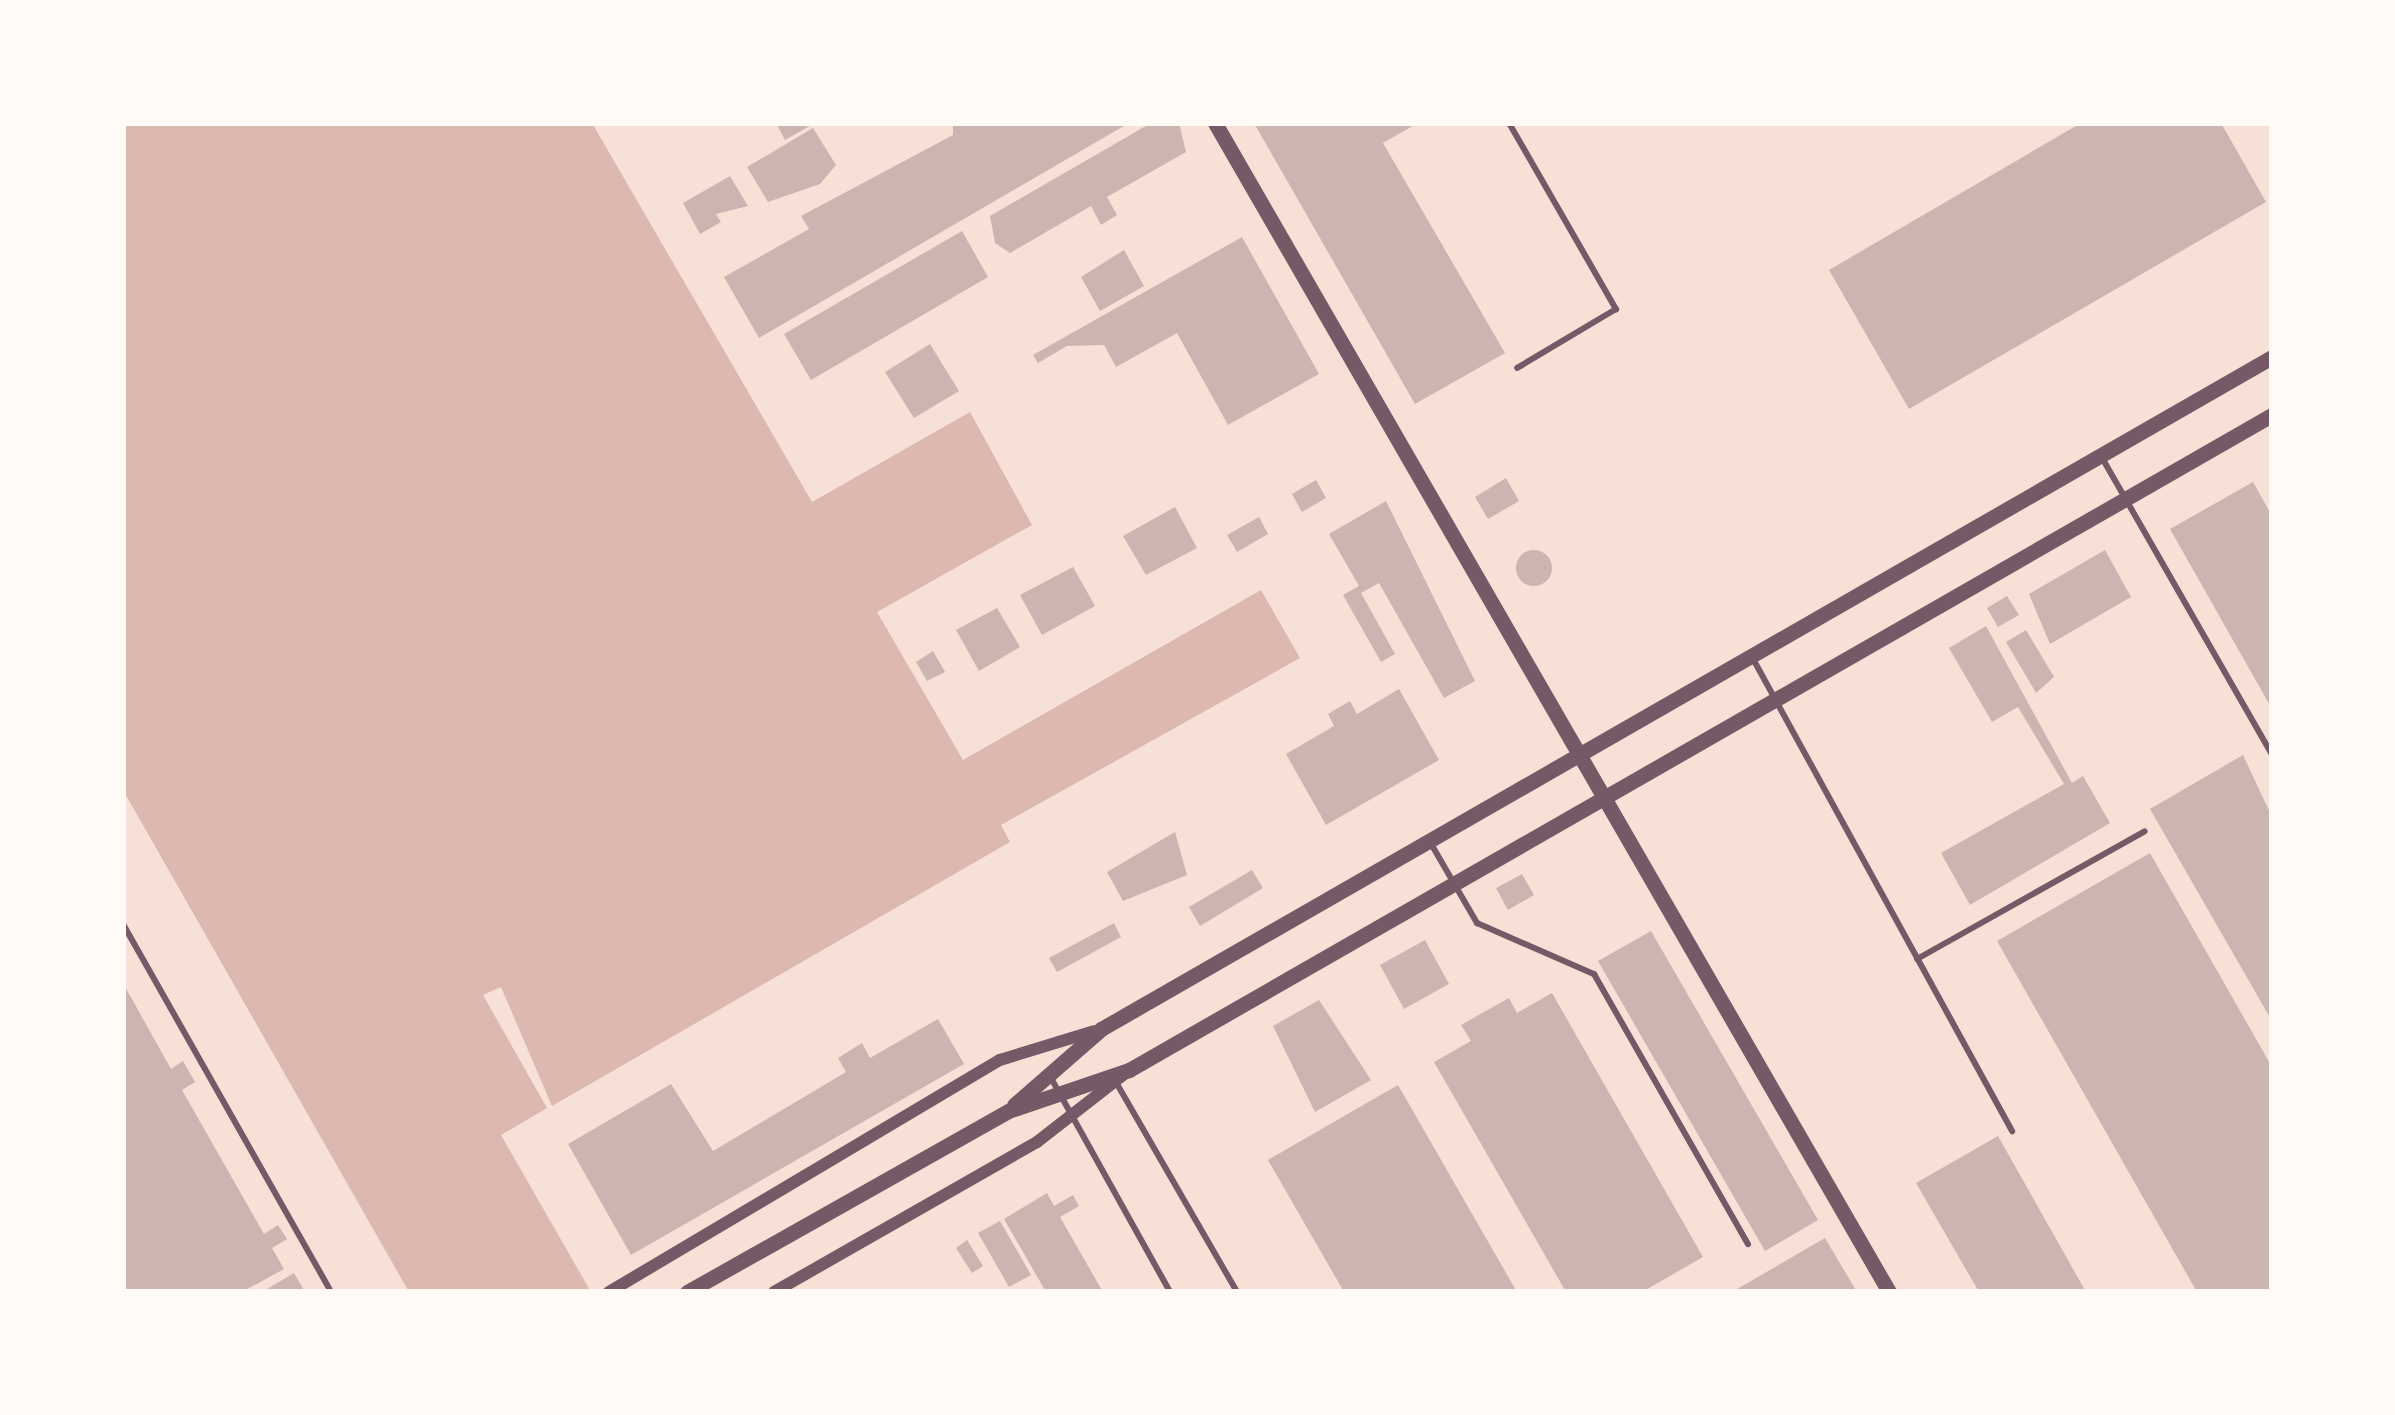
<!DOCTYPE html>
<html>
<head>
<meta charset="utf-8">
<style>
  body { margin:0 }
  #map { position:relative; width:2395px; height:1415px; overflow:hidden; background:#f7e1d7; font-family:"Open Sans",sans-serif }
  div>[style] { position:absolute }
  .water>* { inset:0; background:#dcb8b0 }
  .building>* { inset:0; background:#ccb4b1 }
  .round { border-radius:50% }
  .service>* { height:6px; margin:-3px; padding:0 3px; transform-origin:3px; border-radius:3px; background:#755966 }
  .minor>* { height:12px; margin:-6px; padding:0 6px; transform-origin:6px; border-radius:6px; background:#755966 }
  .tertiary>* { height:15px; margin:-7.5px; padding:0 7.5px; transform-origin:7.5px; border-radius:7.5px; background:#755966 }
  span { translate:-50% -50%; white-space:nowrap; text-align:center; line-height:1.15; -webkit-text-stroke:12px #fffaf5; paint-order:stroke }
  .frame { position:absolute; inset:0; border:126px solid #fffaf5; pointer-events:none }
</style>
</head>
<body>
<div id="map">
  <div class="water">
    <div style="clip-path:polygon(123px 123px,592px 123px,812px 502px,970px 412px,1032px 525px,877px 612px,963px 760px,1261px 590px,1300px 658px,1001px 825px,1010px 842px,552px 1106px,501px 987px,483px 995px,547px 1108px,501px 1135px,591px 1292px,409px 1292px,123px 790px)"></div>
  </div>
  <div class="building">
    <div style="clip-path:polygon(776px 123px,815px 123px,785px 140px)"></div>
    <div style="clip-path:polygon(953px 123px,1129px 123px,759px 338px,724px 277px,809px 229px,801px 216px,953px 135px)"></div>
    <div style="clip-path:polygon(1151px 123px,1179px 123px,1186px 152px,1107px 197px,1117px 215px,1101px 225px,1091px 206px,1010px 253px,995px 243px,990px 216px)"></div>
    <div style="clip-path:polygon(1254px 123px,1418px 123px,1383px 143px,1505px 353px,1415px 404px)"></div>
    <div style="clip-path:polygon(2081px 123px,2221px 123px,2266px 202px,1909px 409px,1829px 270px)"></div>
    <div style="clip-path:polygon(813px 128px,836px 165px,820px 184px,768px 202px,747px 167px)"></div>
    <div style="clip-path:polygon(730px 176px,748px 206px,716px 214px,721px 222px,700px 234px,683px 203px)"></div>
    <div style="clip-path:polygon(962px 231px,988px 277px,811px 380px,784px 334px)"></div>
    <div style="clip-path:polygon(1242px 237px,1319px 374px,1228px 425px,1177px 333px,1116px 367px,1104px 345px,1067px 346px,1038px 363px,1033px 355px)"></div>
    <div style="clip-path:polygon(1124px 250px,1144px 286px,1100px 311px,1081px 277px)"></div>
    <div style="clip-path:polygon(930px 344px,959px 391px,914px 418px,885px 372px)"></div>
    <div style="clip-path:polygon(1506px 478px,1519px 501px,1488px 519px,1475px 497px)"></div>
    <div style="clip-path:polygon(1316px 480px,1326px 498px,1302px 512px,1292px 494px)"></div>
    <div style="clip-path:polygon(2253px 482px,2272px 516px,2272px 709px,2170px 529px)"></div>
    <div style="clip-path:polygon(1386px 501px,1475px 681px,1444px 698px,1379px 583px,1361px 593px,1395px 654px,1381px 662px,1343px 595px,1359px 586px,1329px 534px)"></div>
    <div style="clip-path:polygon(1175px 507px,1197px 548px,1146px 575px,1123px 536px)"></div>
    <div style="clip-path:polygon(1259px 517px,1268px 534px,1237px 552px,1227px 535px)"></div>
    <div class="round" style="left:1516px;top:550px;width:36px;height:36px"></div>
    <div style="clip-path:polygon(2105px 550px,2131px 597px,2050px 644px,2029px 594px)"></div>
    <div style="clip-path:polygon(1073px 567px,1095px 606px,1042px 635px,1020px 595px)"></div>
    <div style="clip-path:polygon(2007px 596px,2019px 615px,1998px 627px,1987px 608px)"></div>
    <div style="clip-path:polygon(997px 608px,1020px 647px,979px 671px,956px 630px)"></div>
    <div style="clip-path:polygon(1986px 626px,2072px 783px,2083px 776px,2110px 823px,1970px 905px,1941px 853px,2064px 784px,2018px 707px,1992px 722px,1949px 648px)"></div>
    <div style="clip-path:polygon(2026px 630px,2054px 677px,2036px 693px,2006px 642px)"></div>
    <div style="clip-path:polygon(933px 651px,945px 672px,927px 681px,916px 662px)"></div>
    <div style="clip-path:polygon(1399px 689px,1439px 760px,1326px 825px,1286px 754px,1334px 726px,1328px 714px,1350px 701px,1357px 714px)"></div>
    <div style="clip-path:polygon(2243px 755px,2272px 817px,2272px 1021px,2150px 809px)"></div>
    <div style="clip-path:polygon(1175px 832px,1187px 875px,1123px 901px,1107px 872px)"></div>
    <div style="clip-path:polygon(2150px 853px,2272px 1067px,2272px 1292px,2197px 1292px,1997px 941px)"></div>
    <div style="clip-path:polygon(1252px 870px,1263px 888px,1200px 926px,1189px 907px)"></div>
    <div style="clip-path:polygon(1522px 874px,1534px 895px,1508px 910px,1496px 888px)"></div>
    <div style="clip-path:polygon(1114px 923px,1121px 937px,1057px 972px,1049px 958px)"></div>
    <div style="clip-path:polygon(1651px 931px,1818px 1220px,1765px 1251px,1598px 961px)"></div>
    <div style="clip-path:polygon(1425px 940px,1449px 984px,1404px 1009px,1380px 965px)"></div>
    <div style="clip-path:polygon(123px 983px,171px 1069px,183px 1061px,195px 1082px,182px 1090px,264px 1234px,278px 1225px,287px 1239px,272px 1248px,284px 1269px,242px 1292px,123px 1292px)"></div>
    <div style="clip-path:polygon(1552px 993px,1703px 1257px,1642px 1292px,1566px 1292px,1434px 1062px,1471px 1041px,1461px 1025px,1509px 998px,1517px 1013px)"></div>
    <div style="clip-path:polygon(1319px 1000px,1371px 1080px,1315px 1112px,1273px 1026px)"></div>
    <div style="clip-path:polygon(938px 1019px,964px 1064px,631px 1255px,568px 1144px,671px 1084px,713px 1151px,846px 1072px,838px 1058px,862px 1043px,870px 1058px)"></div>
    <div style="clip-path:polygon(1398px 1085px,1517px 1292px,1344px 1292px,1268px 1160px)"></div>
    <div style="clip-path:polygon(1998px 1136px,2086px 1292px,1979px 1292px,1916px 1183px)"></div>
    <div style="clip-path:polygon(1047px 1193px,1054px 1206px,1073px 1195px,1079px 1206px,1060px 1217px,1103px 1292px,1046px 1292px,1004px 1219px)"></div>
    <div style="clip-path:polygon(1000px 1221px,1031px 1275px,1009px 1287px,978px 1233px)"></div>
    <div style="clip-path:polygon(1825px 1238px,1857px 1292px,1732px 1292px)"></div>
    <div style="clip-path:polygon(967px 1240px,983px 1266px,972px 1273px,956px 1248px)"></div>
    <div style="clip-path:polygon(294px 1273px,305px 1292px,262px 1292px)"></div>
  </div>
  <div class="service">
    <div style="left:1509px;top:123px;width:215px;rotate:60.1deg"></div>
    <div style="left:1616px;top:309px;width:115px;rotate:149.2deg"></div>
    <div style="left:2101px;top:456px;width:344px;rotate:60.2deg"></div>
    <div style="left:1752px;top:657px;width:541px;rotate:61.25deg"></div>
    <div style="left:1430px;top:842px;width:94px;rotate:59.9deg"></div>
    <div style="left:1477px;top:923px;width:128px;rotate:23.6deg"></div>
    <div style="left:1594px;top:974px;width:311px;rotate:60.3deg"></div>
    <div style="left:123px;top:924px;width:423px;rotate:60.5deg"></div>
    <div style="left:1917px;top:959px;width:261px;rotate:-29.3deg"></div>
    <div style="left:1051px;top:1078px;width:245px;rotate:60.9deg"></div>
    <div style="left:1117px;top:1084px;width:240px;rotate:60deg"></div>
  </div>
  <div class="minor">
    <div style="left:609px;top:1292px;width:455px;rotate:-30.7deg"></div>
    <div style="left:1000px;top:1060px;width:98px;rotate:-17.1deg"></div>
    <div style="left:774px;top:1292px;width:303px;rotate:-29.7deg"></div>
    <div style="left:1037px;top:1142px;width:109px;rotate:-37.9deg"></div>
  </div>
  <div class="tertiary">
    <div style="left:1215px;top:123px;width:1349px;rotate:60.03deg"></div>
    <div style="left:1014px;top:1105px;width:116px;rotate:-41.1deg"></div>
    <div style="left:1101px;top:1029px;width:1350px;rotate:-29.85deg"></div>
    <div style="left:687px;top:1292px;width:369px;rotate:-29.4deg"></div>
    <div style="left:1008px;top:1111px;width:128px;rotate:-18.7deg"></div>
    <div style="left:1129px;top:1070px;width:1317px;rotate:-29.82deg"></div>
  </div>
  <div class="frame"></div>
</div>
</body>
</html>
